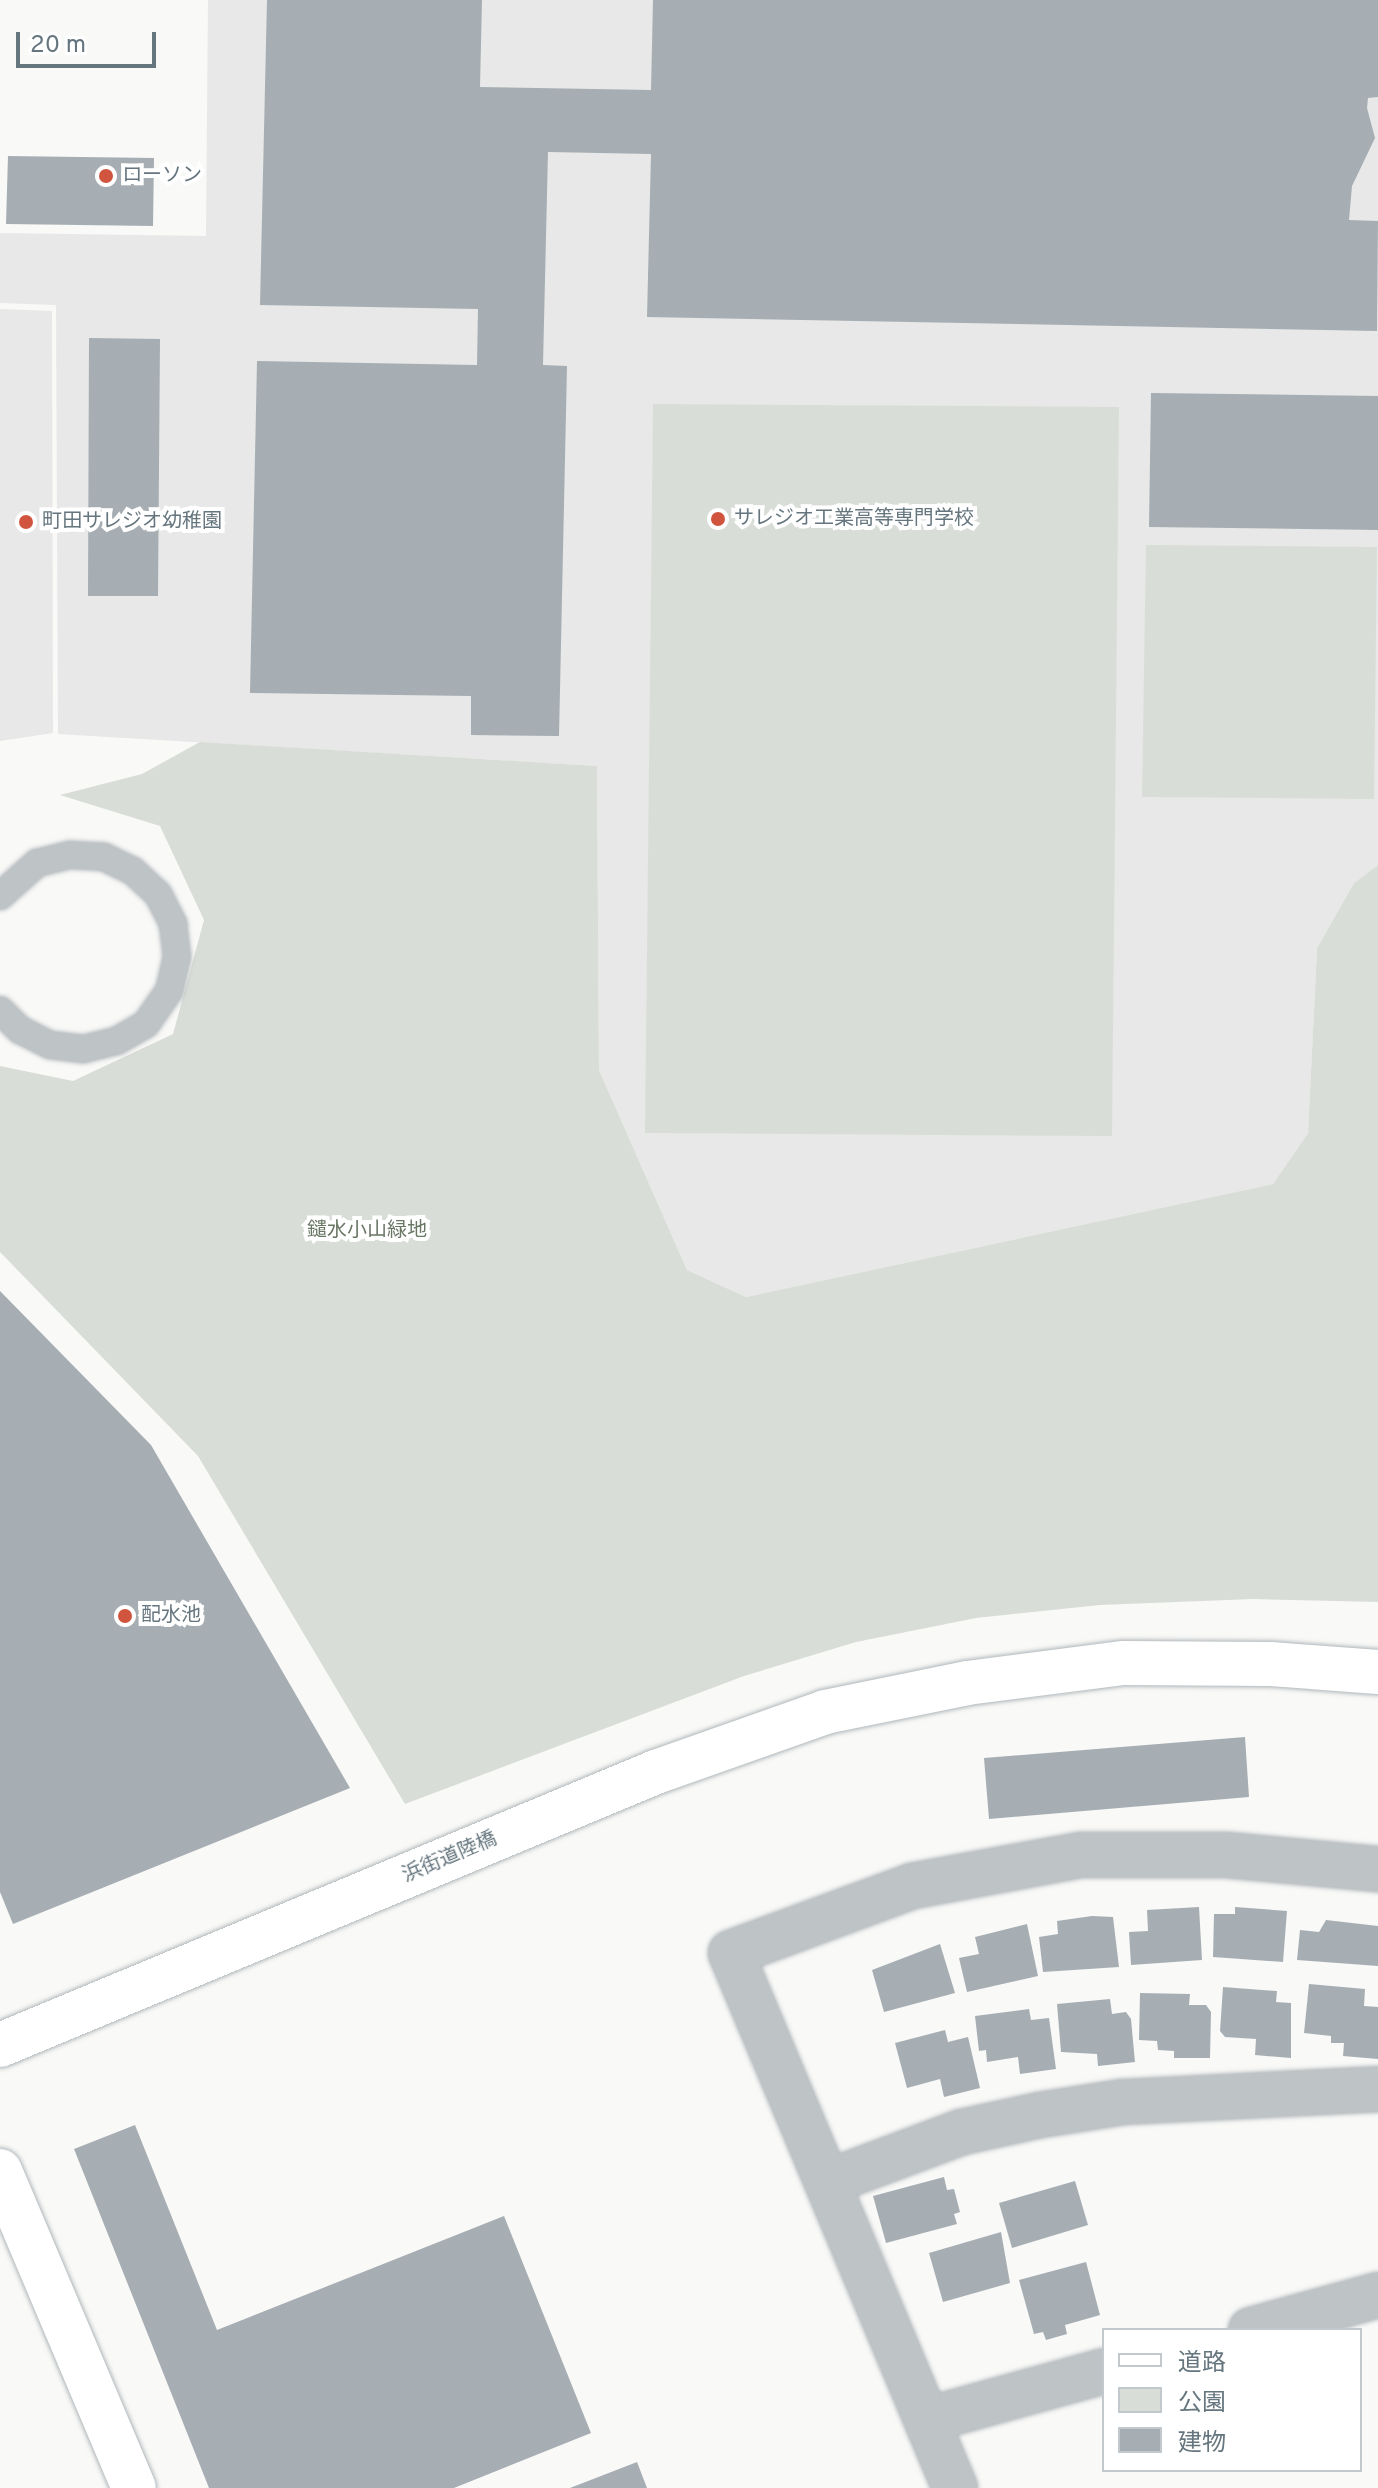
<!DOCTYPE html>
<html>
<head>
<meta charset="utf-8">
<style>
  body { margin:0 }
  #map { position:relative; width:1378px; height:2488px; overflow:hidden; background:#f9f9f7; font-family:Overpass,"Noto Sans JP",sans-serif }
  div>[style] { position:absolute }
  .built>* { inset:0; background:#e7e8e7 }
  .green>* { inset:0; background:#d9ddd7 }
  .building>* { inset:0; background:#a6aeb3 }
  .roads { filter:drop-shadow(0 0 2px #b1b7bb) drop-shadow(0 0 2px #b1b7bb) }
  .lane>* { height:26px; margin:-13px; padding:0 13px; transform-origin:13px; border-radius:13px; background:#bec3c6 }
  .street>* { height:44px; margin:-22px; padding:0 22px; transform-origin:22px; border-radius:22px; background:#bec3c6 }
  .secondary>* { height:44px; margin:-22px; padding:0 22px; transform-origin:22px; border-radius:22px; background:#fff }
  .dots>* { width:22px; height:22px; translate:-50% -50%; box-sizing:border-box; border:4px solid #fff; border-radius:50% }
  span { translate:-50% -50%; white-space:nowrap; text-align:center; line-height:1.15; -webkit-text-stroke:8px #fff; paint-order:stroke }
  .poi-label { font-size:20px; color:#66767f }
  .left { translate:0 -50%; text-align:left }
  .park-label { font-size:20px; color:#6a7765 }
  .street-label { font-size:20px; color:#66767f }
  .legend { position:absolute; left:1102px; top:2328px; width:260px; height:144px; box-sizing:border-box; background:#fff; border:2px solid #c2c8cc; margin:0; padding:10px 14px; list-style:none; font-size:24px; color:#66767f }
  .legend li { display:flex; align-items:center; gap:16px; height:40px }
  .legend b { width:40px; border:2px solid #c2c8cc }
  .scale { position:absolute; left:16px; top:32px; width:140px; height:36px; box-sizing:border-box; border:4px solid #66767f; border-top:0; padding-left:10px; font-size:24px; line-height:28px; white-space:nowrap; color:#66767f; -webkit-text-stroke:6px #fff; paint-order:stroke }
</style>
</head>
<body>
<div id="map">
  <div class="built">
    <div style="clip-path:polygon(208px 0,1378px 0,1378px 865px,1354px 883px,1317px 948px,1308px 1133px,1273px 1184px,746px 1297px,687px 1270px,599px 1070px,597px 766px,58px 734px,56px 305px,0 303px,0 233px,206px 236px)"></div>
    <div style="clip-path:polygon(0 309px,52px 311px,53px 733px,0 741px)"></div>
  </div>
  <div class="green">
    <div style="clip-path:polygon(653px 404px,1119px 407px,1112px 1136px,645px 1133px)"></div>
    <div style="clip-path:polygon(1146px 545px,1377px 547px,1374px 799px,1142px 797px)"></div>
    <div style="clip-path:polygon(200px 742px,597px 766px,599px 1070px,687px 1270px,746px 1297px,1273px 1184px,1308px 1133px,1317px 948px,1354px 883px,1378px 865px,1378px 1602px,1253px 1599px,1100px 1605px,976px 1618px,856px 1642px,744px 1676px,405px 1804px,198px 1456px,0 1252px,0 1066px,73px 1081px,173px 1034px,204px 920px,160px 826px,60px 795px,142px 774px)"></div>
  </div>
  <div class="building">
    <div style="clip-path:polygon(267px 0,482px 0,480px 87px,651px 90px,653px 0,1378px 0,1378px 97px,1368px 98px,1367px 108px,1375px 138px,1352px 186px,1349px 220px,1378px 221px,1377px 331px,647px 317px,651px 154px,548px 152px,543px 365px,567px 366px,559px 736px,471px 735px,471px 696px,250px 693px,257px 361px,477px 365px,478px 309px,260px 305px)"></div>
    <div style="clip-path:polygon(8px 156px,154px 158px,153px 226px,6px 224px)"></div>
    <div style="clip-path:polygon(89px 338px,160px 339px,158px 596px,88px 596px)"></div>
    <div style="clip-path:polygon(1151px 393px,1378px 396px,1378px 530px,1149px 527px)"></div>
    <div style="clip-path:polygon(0 1291px,151px 1445px,350px 1788px,13px 1924px,0 1892px)"></div>
    <div style="clip-path:polygon(1245px 1737px,1249px 1797px,989px 1819px,984px 1758px)"></div>
    <div style="clip-path:polygon(1199px 1907px,1202px 1960px,1131px 1965px,1129px 1932px,1148px 1931px,1147px 1910px)"></div>
    <div style="clip-path:polygon(1235px 1907px,1287px 1911px,1283px 1962px,1213px 1957px,1214px 1914px,1235px 1914px)"></div>
    <div style="clip-path:polygon(1092px 1916px,1113px 1917px,1119px 1967px,1043px 1972px,1039px 1937px,1058px 1934px,1057px 1921px)"></div>
    <div style="clip-path:polygon(1326px 1920px,1378px 1926px,1378px 1966px,1297px 1960px,1300px 1930px,1319px 1932px)"></div>
    <div style="clip-path:polygon(1027px 1924px,1038px 1976px,967px 1992px,959px 1958px,979px 1954px,975px 1937px)"></div>
    <div style="clip-path:polygon(940px 1944px,955px 1993px,884px 2012px,872px 1970px)"></div>
    <div style="clip-path:polygon(1309px 1984px,1365px 1989px,1364px 2006px,1378px 2007px,1378px 2059px,1343px 2056px,1344px 2043px,1331px 2043px,1331px 2036px,1304px 2033px)"></div>
    <div style="clip-path:polygon(1223px 1987px,1277px 1991px,1276px 2002px,1291px 2003px,1291px 2058px,1255px 2055px,1256px 2039px,1225px 2037px,1220px 2031px)"></div>
    <div style="clip-path:polygon(1140px 1993px,1190px 1994px,1189px 2005px,1206px 2005px,1211px 2012px,1210px 2058px,1174px 2058px,1174px 2051px,1158px 2050px,1157px 2041px,1139px 2040px)"></div>
    <div style="clip-path:polygon(1110px 1999px,1112px 2014px,1126px 2012px,1131px 2019px,1135px 2062px,1098px 2066px,1097px 2054px,1061px 2052px,1057px 2004px)"></div>
    <div style="clip-path:polygon(1029px 2009px,1031px 2020px,1049px 2018px,1056px 2069px,1020px 2074px,1018px 2057px,987px 2062px,986px 2050px,979px 2051px,975px 2016px)"></div>
    <div style="clip-path:polygon(945px 2030px,948px 2042px,968px 2037px,980px 2088px,944px 2097px,940px 2079px,907px 2088px,895px 2043px)"></div>
    <div style="clip-path:polygon(135px 2125px,217px 2330px,504px 2216px,591px 2433px,454px 2488px,209px 2488px,74px 2149px)"></div>
    <div style="clip-path:polygon(944px 2177px,947px 2190px,954px 2189px,960px 2212px,954px 2214px,957px 2224px,886px 2243px,873px 2196px)"></div>
    <div style="clip-path:polygon(1075px 2181px,1088px 2225px,1012px 2248px,999px 2203px)"></div>
    <div style="clip-path:polygon(1001px 2232px,1010px 2283px,943px 2302px,929px 2253px)"></div>
    <div style="clip-path:polygon(1086px 2262px,1100px 2315px,1065px 2325px,1067px 2334px,1046px 2340px,1043px 2332px,1034px 2334px,1019px 2280px)"></div>
    <div style="clip-path:polygon(637px 2462px,647px 2488px,570px 2488px)"></div>
  </div>
  <div class="roads">
    <div class="lane">
      <div style="left:0;top:896px;width:50px;rotate:-41.7deg"></div>
      <div style="left:37px;top:863px;width:34px;rotate:-14deg"></div>
      <div style="left:70px;top:855px;width:34px;rotate:3deg"></div>
      <div style="left:104px;top:857px;width:32px;rotate:26deg"></div>
      <div style="left:133px;top:871px;width:34px;rotate:43deg"></div>
      <div style="left:158px;top:894px;width:34px;rotate:63deg"></div>
      <div style="left:173px;top:924px;width:33px;rotate:83deg"></div>
      <div style="left:177px;top:957px;width:35px;rotate:103deg"></div>
      <div style="left:169px;top:991px;width:40px;rotate:124.9deg"></div>
      <div style="left:146px;top:1024px;width:34px;rotate:150deg"></div>
      <div style="left:116px;top:1041px;width:34px;rotate:166deg"></div>
      <div style="left:83px;top:1049px;width:33px;rotate:-173deg"></div>
      <div style="left:50px;top:1045px;width:34px;rotate:-153deg"></div>
      <div style="left:20px;top:1030px;width:28px;rotate:-135deg"></div>
    </div>
    <div class="street">
      <div style="left:831px;top:2181px;width:140px;rotate:-20.5deg"></div>
      <div style="left:962px;top:2132px;width:80px;rotate:-12.3deg"></div>
      <div style="left:1040px;top:2115px;width:84px;rotate:-8.9deg"></div>
      <div style="left:1123px;top:2102px;width:255px;rotate:-2.9deg"></div>
      <div style="left:1251px;top:2330px;width:132px;rotate:-15.4deg"></div>
      <div style="left:930px;top:2419px;width:180px;rotate:-15.4deg"></div>
      <div style="left:955px;top:2488px;width:580px;rotate:-112.72deg"></div>
      <div style="left:731px;top:1953px;width:193px;rotate:-20.3deg"></div>
      <div style="left:912px;top:1886px;width:172px;rotate:-10.4deg"></div>
      <div style="left:1081px;top:1855px;width:145px"></div>
      <div style="left:1226px;top:1855px;width:153px;rotate:5.3deg"></div>
    </div>
    <div class="secondary">
      <div style="left:0;top:2045px;width:711px;rotate:-22.6deg"></div>
      <div style="left:656px;top:1772px;width:179px;rotate:-19.5deg"></div>
      <div style="left:825px;top:1712px;width:145px;rotate:-11.5deg"></div>
      <div style="left:967px;top:1683px;width:158px;rotate:-7.3deg"></div>
      <div style="left:1124px;top:1663px;width:147px;rotate:0.4deg"></div>
      <div style="left:1271px;top:1664px;width:107px;rotate:4.3deg"></div>
      <div style="left:0;top:2171px;width:344px;rotate:67.1deg"></div>
    </div>
  </div>
  <div class="dots">
    <div style="left:106px;top:176px;background:#d1553e"></div>
    <div style="left:718px;top:519px;background:#d1553e"></div>
    <div style="left:26px;top:522px;background:#d1553e"></div>
    <div style="left:125px;top:1616px;background:#d1553e"></div>
  </div>
  <div class="poi-label">
    <span class="left" style="left:122px;top:176px">ローソン</span>
    <span class="left" style="left:734px;top:519px">サレジオ工業高等専門学校</span>
    <span class="left" style="left:42px;top:522px">町田サレジオ幼稚園</span>
    <span class="left" style="left:141px;top:1616px">配水池</span>
  </div>
  <div class="park-label">
    <span style="left:367px;top:1231px">鑓水小山緑地</span>
  </div>
  <div class="street-label">
    <span style="left:450px;top:1858px;rotate:-23deg">浜街道陸橋</span>
  </div>
  <ul class="legend">
  <li><b style="height:10px;background:#fff"></b>道路</li>
  <li><b style="height:22px;background:#d9ddd7"></b>公園</li>
  <li><b style="height:22px;background:#a6aeb3"></b>建物</li>
  </ul>
  <div class="scale">20 m</div>
</div>
</body>
</html>
